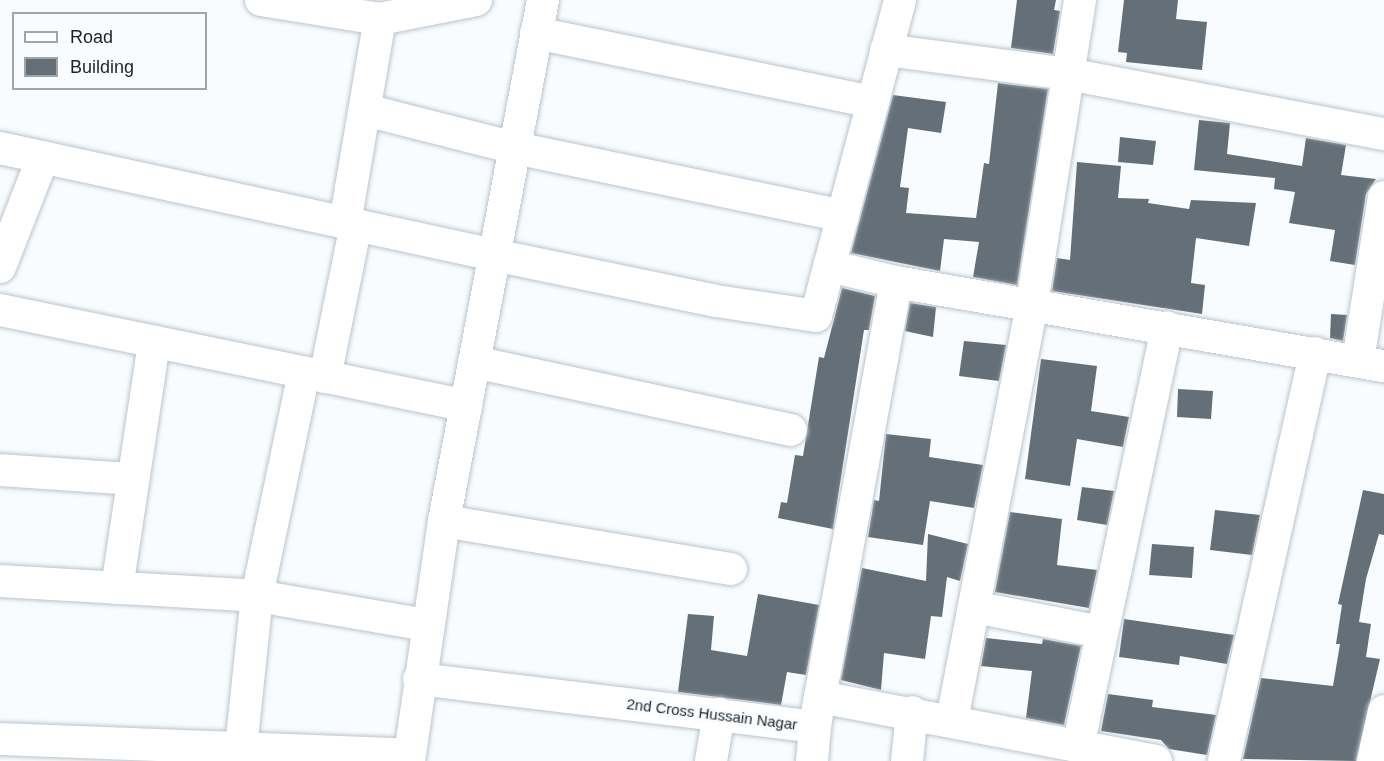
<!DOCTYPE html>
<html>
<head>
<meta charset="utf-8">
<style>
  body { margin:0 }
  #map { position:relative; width:1384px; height:761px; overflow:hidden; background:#f9fcfe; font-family:Arial,sans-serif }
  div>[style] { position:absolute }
  .building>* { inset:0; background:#656f78 }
  .roads { filter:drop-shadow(0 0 2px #b9c4ce) drop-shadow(0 0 2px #b9c4ce) }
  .minor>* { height:32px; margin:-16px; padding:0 16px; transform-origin:16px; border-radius:16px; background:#fff }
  span { translate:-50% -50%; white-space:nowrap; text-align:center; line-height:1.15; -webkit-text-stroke:6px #f9fcfe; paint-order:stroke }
  .street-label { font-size:15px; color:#1e2326 }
  .legend { position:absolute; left:12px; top:12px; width:195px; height:78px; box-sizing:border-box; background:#f9fcfe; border:2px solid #a1a5a8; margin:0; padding:8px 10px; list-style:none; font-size:18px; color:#1e2326 }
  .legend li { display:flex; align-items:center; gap:12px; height:30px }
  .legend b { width:30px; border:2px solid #a1a5a8 }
</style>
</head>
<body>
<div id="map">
  <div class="building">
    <div style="clip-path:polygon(1017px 0,1056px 0,1054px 10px,1060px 11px,1053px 54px,1011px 48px)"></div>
    <div style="clip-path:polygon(1124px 0,1178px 0,1176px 19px,1207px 22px,1202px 70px,1126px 62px,1127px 53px,1118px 52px)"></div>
    <div style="clip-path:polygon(998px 83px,1048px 89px,1017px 285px,973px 277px,979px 242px,944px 239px,940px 271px,851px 253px,893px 95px,946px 102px,941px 133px,908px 128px,900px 187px,909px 188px,906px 213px,976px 218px,984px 163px,989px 164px)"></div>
    <div style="clip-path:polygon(1199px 120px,1230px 123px,1227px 154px,1302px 166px,1306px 138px,1346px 145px,1341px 175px,1376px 179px,1366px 194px,1355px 265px,1330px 261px,1335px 230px,1289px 223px,1295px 192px,1274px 189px,1275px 178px,1194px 170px)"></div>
    <div style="clip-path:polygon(1120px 137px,1156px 141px,1153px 165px,1118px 162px)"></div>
    <div style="clip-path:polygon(1077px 162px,1121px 166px,1118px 198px,1149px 199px,1148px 203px,1189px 209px,1191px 200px,1256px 203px,1249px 246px,1196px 238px,1191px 283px,1205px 285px,1202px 314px,1052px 291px,1057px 258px,1070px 260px)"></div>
    <div style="clip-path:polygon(842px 288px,875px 296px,869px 330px,864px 330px,833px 529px,778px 518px,781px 502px,787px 503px,795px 455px,803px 456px,819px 357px,824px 358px)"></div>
    <div style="clip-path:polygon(910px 303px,936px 307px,933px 337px,905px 331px)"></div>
    <div style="clip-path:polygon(1331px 314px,1347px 315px,1343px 341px,1330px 338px)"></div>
    <div style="clip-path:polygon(964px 341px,1006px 345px,999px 381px,959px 376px)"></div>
    <div style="clip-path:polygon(1041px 359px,1097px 366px,1091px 411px,1129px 417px,1123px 447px,1077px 439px,1070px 486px,1025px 479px)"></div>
    <div style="clip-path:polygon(1178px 389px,1213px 391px,1211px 419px,1177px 417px)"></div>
    <div style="clip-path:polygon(886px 434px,931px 439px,929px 457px,983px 465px,974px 508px,930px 501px,923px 545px,868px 537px,874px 500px,879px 501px)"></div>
    <div style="clip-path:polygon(1082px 487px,1114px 491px,1107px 525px,1077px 520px)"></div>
    <div style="clip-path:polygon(1363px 490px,1384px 494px,1384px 535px,1379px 534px,1366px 579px,1359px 622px,1371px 624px,1366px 657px,1380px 659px,1356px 761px,1243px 759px,1261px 678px,1333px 686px,1340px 644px,1336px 644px,1342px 605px,1338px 604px)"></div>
    <div style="clip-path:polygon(1215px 510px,1260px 515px,1252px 555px,1210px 550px)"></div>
    <div style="clip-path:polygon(1010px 512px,1062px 519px,1057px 565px,1097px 570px,1089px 608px,995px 592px)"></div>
    <div style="clip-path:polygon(928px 534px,968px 544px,960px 581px,947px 577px,942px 617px,931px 616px,925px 659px,884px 653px,881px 690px,841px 680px,862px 568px,926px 581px)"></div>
    <div style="clip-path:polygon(1152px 544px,1194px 547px,1192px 578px,1149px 575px)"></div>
    <div style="clip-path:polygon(758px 594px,819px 605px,806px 675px,787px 672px,781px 705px,678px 692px,688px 614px,714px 616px,711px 650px,747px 656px)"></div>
    <div style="clip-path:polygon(1124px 619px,1234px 635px,1227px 664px,1180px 656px,1179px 665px,1119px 657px)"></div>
    <div style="clip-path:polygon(986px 638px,1042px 644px,1043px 639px,1081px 646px,1064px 725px,1026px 718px,1032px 671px,981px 666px)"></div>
    <div style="clip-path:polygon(1108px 694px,1153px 700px,1152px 707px,1216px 715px,1207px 755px,1169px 749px,1161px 740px,1101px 731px)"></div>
  </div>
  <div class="roads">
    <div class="minor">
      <div style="left:261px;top:0;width:121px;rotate:9.1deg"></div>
      <div style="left:380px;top:19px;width:98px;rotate:-11.2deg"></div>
      <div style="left:536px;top:33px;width:344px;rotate:11.6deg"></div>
      <div style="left:886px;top:50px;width:184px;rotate:7.5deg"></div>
      <div style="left:1068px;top:74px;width:322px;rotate:10.8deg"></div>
      <div style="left:365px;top:110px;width:155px;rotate:14.2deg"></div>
      <div style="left:515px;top:148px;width:335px;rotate:11.7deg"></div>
      <div style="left:0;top:148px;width:505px;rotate:12.22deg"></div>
      <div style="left:494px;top:255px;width:227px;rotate:11.7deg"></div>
      <div style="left:716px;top:301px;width:101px;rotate:8.5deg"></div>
      <div style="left:816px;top:316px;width:327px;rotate:-75.1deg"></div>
      <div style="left:345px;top:223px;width:207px;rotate:-80.3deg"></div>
      <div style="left:829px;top:266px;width:69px;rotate:13.4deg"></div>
      <div style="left:896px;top:282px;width:495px;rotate:9.8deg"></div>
      <div style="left:0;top:267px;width:118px;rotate:-68.6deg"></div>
      <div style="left:0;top:310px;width:476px;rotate:11.6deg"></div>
      <div style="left:1358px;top:361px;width:166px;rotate:-81deg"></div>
      <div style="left:474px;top:362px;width:324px;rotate:12.1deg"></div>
      <div style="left:325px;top:377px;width:155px;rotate:-78.5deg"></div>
      <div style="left:0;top:470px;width:133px;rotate:3.9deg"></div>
      <div style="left:444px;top:521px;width:291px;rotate:9.5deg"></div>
      <div style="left:0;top:581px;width:257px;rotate:3.3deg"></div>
      <div style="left:257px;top:596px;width:172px;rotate:9.7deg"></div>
      <div style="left:117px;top:588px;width:249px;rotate:-81.4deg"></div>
      <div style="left:974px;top:607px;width:130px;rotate:11.1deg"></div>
      <div style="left:419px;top:679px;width:399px;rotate:6.9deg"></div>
      <div style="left:815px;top:727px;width:30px;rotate:-81deg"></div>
      <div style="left:820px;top:697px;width:342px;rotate:10.8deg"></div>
      <div style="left:820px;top:697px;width:422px;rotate:-79.6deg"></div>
      <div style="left:952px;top:720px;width:425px;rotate:-79.1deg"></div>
      <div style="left:1032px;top:303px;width:307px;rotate:-81deg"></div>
      <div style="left:0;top:739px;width:409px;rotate:2.2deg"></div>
      <div style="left:1078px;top:747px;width:429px;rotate:-78deg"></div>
      <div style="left:241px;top:748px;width:153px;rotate:-84deg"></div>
      <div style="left:257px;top:596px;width:228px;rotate:-78.1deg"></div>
      <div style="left:409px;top:761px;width:243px;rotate:-81.7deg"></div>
      <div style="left:444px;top:521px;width:530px;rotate:-79.24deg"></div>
      <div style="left:711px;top:761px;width:48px;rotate:-80.3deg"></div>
      <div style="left:812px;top:761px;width:34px;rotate:-85deg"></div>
      <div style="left:907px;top:761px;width:49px;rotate:-84.2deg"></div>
      <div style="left:1224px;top:761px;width:418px;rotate:-77.4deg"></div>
      <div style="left:1373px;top:761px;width:51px;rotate:-77.6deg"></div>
    </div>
  </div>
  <div class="street-label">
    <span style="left:712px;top:714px;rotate:7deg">2nd Cross Hussain Nagar</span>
  </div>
  <ul class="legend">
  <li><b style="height:8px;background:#fff"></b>Road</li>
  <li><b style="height:16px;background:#656f78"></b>Building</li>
  </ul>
</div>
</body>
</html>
